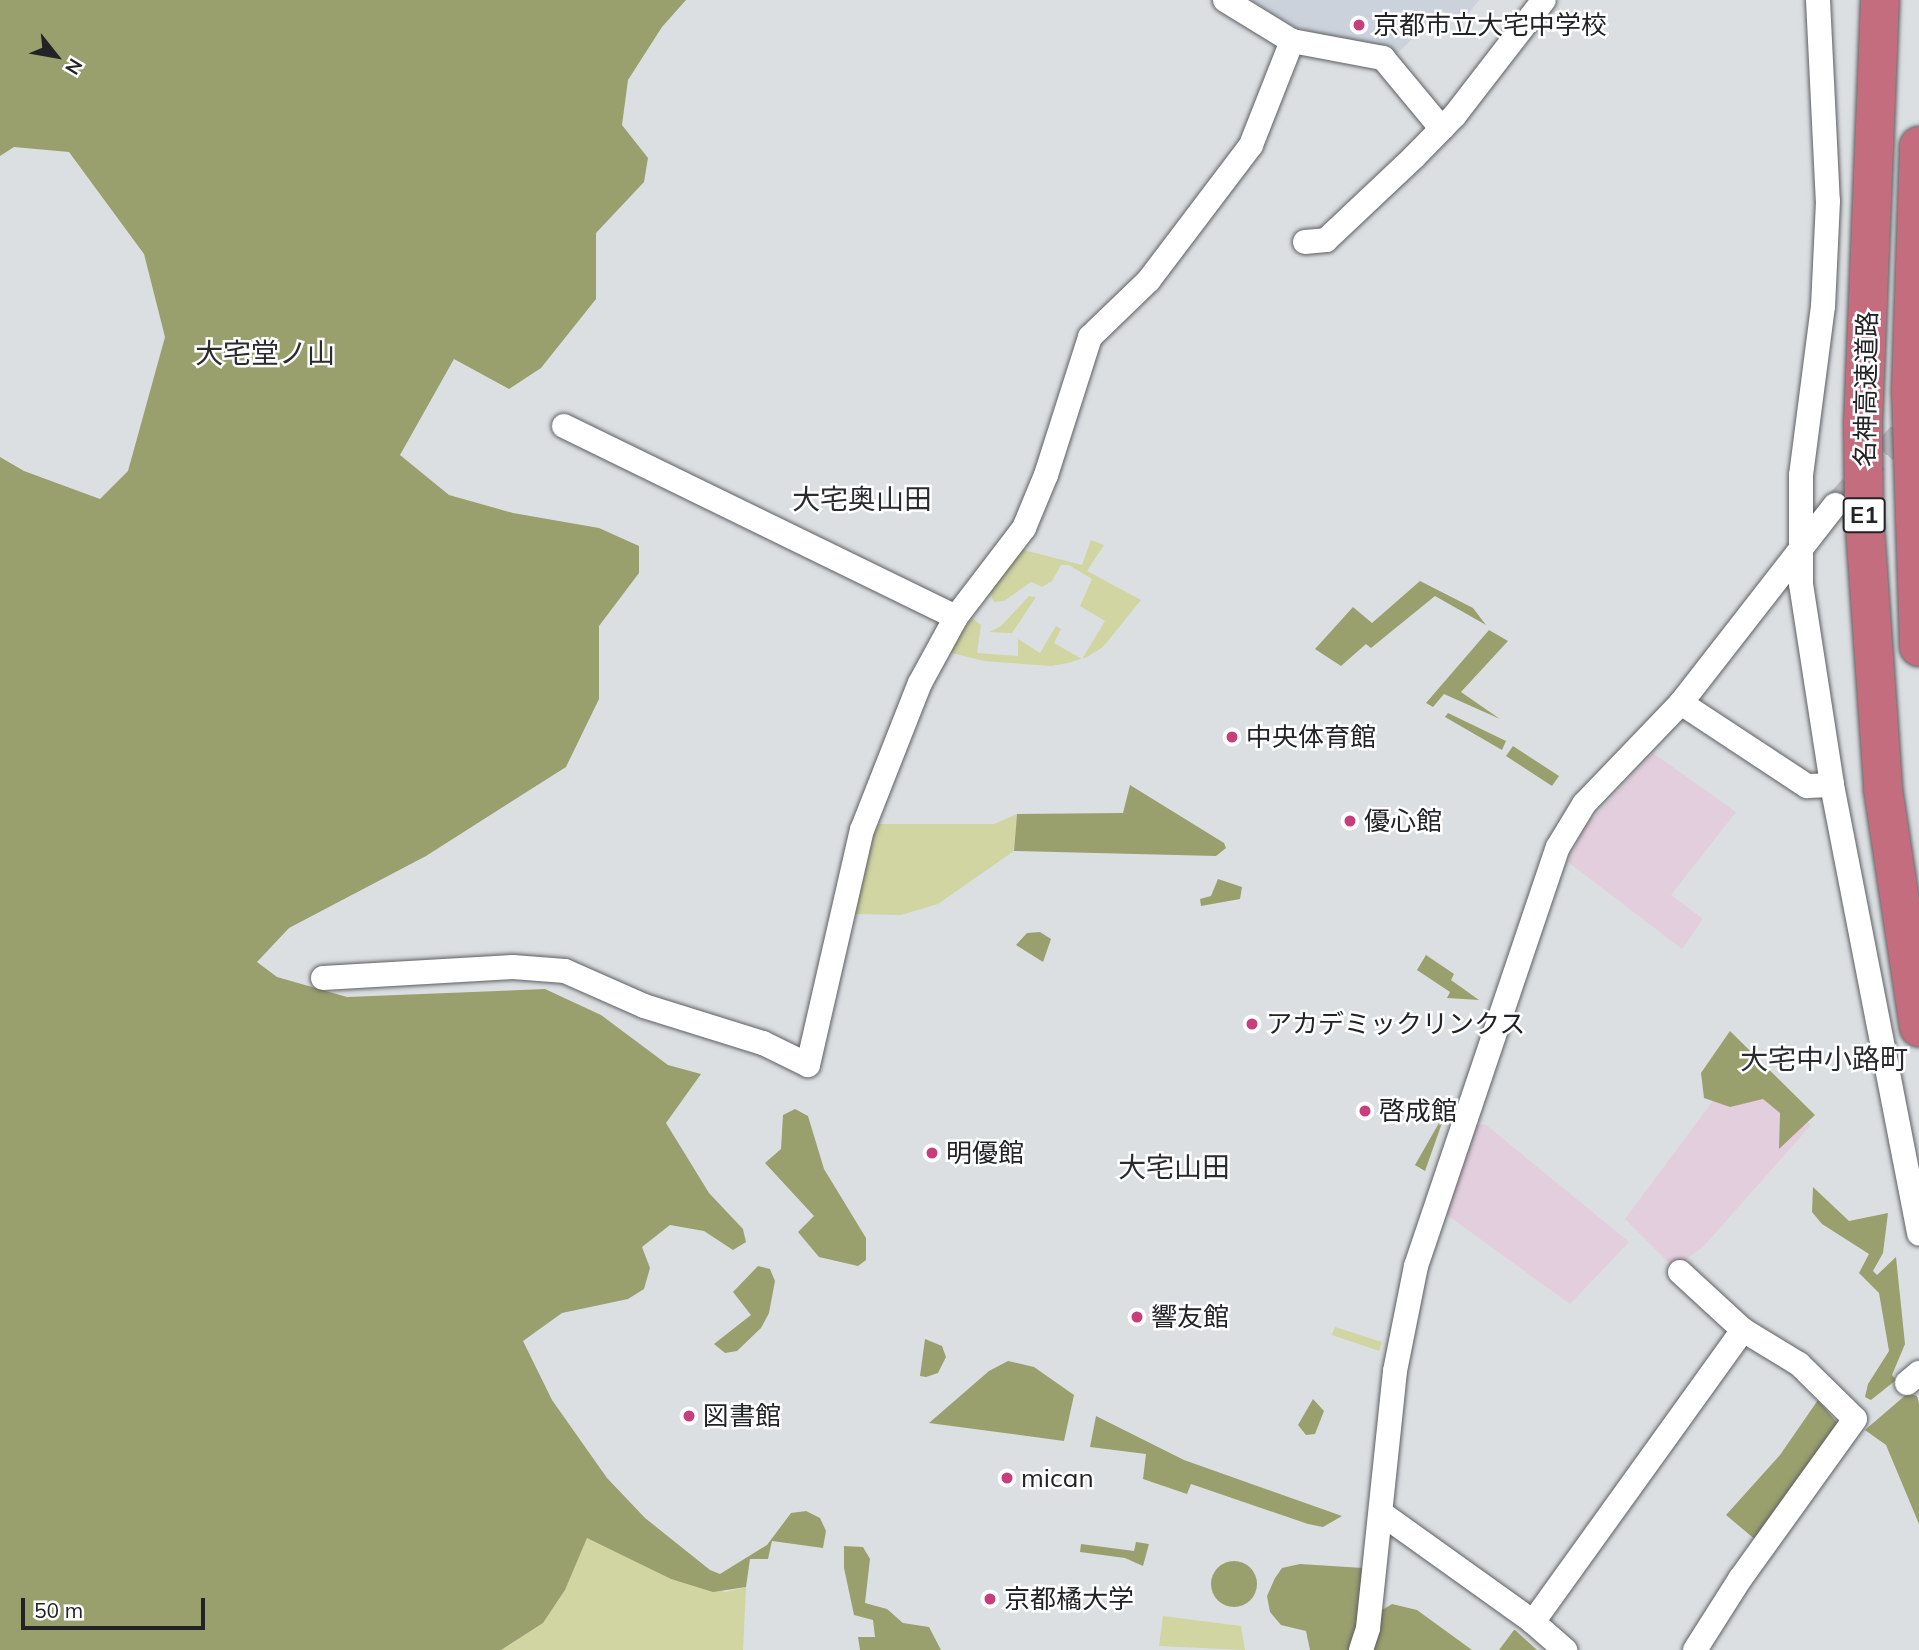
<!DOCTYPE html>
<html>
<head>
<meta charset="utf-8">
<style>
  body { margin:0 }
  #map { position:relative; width:1919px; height:1650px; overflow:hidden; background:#dcdfe2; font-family:Mulish,"Noto Sans JP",sans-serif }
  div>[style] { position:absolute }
  .industrial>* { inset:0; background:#e2cedd }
  .built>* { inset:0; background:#cbd2db }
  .green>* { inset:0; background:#d0d5a2 }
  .forest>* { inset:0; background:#9a9f6e }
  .round { border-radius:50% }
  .minor-tunnel>* { height:24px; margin-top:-12px; transform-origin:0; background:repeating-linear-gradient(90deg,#b7b9bc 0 24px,transparent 0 36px) }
  .roads { filter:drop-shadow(0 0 2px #5d5f61) drop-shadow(0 0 2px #5d5f61) }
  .minor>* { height:24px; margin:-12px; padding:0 12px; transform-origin:12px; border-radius:12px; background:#fff }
  .motorway>* { height:38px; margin:-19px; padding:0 19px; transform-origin:19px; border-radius:19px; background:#c46d7f }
  .dots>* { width:19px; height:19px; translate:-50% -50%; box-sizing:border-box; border:4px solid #fff; border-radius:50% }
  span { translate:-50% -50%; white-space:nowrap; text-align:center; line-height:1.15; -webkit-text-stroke:5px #fff; paint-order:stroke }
  .shield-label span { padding:2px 5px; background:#fff; border:2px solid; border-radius:5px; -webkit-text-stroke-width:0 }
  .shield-label { font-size:24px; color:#222324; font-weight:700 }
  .poi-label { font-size:26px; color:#222324 }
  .left { translate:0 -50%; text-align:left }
  .street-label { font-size:26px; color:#222324 }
  .neighbourhood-label { font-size:28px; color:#292b2d }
  .north { position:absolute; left:21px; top:21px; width:70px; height:70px; -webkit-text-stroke:5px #fff; paint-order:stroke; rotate:121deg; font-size:19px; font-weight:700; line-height:28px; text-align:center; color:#222324 }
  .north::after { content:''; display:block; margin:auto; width:24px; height:32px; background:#222324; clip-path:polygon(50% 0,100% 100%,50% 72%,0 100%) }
  .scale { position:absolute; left:21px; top:1598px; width:184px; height:32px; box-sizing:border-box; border:4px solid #222324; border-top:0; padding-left:9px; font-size:21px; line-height:24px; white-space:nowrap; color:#222324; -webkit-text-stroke:5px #fff; paint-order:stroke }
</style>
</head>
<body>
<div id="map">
  <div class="industrial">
    <div style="clip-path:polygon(1653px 753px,1736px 812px,1671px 895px,1703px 919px,1682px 949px,1568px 862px,1585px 827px)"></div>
    <div style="clip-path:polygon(1742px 1062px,1811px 1125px,1703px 1247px,1674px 1268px,1625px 1219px)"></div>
    <div style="clip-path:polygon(1485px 1124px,1629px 1242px,1570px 1304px,1443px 1212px,1475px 1126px)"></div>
  </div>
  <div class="built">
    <div style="clip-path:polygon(1251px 0,1479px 0,1462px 22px,1441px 10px,1398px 53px,1297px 28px)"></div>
  </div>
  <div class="green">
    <div style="clip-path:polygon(1091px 540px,1104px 545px,1087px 571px,1141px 600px,1103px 647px,1087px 657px,1068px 663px,1051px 666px,984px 661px,948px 652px,972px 618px,981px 625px,977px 653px,1018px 656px,1018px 639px,1040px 653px,1056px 626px,1061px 629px,1054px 643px,1082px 659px,1105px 621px,1080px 606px,1092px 579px,1069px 565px,1061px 565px,1052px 581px,1042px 587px,1031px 582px,1004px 601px,994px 602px,990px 593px,1020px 549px,1082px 565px)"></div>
    <div style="clip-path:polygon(1029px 596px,1036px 597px,1012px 633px,989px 632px,1001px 626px)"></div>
    <div style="clip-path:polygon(1017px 814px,1014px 851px,938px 904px,901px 915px,854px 914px,876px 824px,994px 824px)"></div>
    <div style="clip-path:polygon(1335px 1327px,1382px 1342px,1379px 1351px,1332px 1335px)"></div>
    <div style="clip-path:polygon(587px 1537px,671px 1579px,726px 1592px,746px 1587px,743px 1650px,501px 1650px,543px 1623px,565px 1590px)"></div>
    <div style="clip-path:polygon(1163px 1616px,1241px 1626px,1245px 1650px,1159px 1646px)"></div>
  </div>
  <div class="forest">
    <div style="clip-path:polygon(0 0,686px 0,662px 27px,628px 80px,622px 125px,648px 158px,644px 182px,596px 233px,596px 299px,541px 368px,509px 389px,454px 359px,400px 455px,449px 495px,513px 513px,599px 528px,639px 546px,639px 573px,599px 626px,599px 699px,566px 767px,426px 856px,289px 928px,257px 962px,277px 977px,347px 997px,545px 989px,601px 1015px,668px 1065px,701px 1074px,666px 1123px,709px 1193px,743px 1229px,746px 1242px,733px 1250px,704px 1231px,670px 1225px,642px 1247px,650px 1268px,644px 1289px,628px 1299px,562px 1313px,523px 1341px,552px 1400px,607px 1478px,645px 1518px,710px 1570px,720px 1574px,767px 1545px,791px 1513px,806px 1511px,820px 1518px,826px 1531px,823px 1548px,772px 1541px,768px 1559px,750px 1559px,746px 1587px,713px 1592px,671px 1579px,587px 1538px,565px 1590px,543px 1623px,501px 1650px,0 1650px,0 457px,24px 471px,100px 499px,128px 471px,165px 337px,144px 254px,69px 152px,14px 147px,0 156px)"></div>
    <div style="clip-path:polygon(1420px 581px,1473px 608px,1486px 625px,1435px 596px,1371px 648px,1366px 644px,1341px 666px,1315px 649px,1353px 607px,1372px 623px)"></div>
    <div style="clip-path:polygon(1489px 630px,1508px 641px,1461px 692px,1500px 719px,1444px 694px,1433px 707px,1426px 703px)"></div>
    <div style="clip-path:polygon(1448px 713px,1506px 741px,1502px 750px,1445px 717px)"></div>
    <div style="clip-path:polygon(1513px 746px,1559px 776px,1552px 786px,1506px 756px)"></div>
    <div style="clip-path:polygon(1130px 785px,1224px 843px,1226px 848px,1216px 856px,1014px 851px,1017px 814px,1123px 813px)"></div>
    <div style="clip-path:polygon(1218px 879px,1242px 887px,1240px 899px,1201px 906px,1200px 899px,1211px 896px)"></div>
    <div style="clip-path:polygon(1040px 932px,1051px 939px,1043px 962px,1016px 945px,1027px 933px)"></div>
    <div style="clip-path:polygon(1426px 955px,1454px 974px,1451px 980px,1479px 1000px,1447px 998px,1450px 992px,1417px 970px)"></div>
    <div style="clip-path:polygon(1730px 1031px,1815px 1115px,1779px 1149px,1780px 1113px,1763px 1099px,1730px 1107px,1704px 1098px,1701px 1073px)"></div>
    <div style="clip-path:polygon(795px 1109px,808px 1116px,824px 1169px,866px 1238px,866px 1260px,858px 1266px,819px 1257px,798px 1232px,814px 1216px,765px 1163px,781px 1149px,783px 1115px)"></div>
    <div style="clip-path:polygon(1447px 1109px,1425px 1171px,1415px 1165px)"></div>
    <div style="clip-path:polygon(1813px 1187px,1849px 1221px,1888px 1213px,1883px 1253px,1873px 1271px,1877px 1275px,1896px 1257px,1905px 1344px,1892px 1375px,1896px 1380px,1871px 1400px,1865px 1397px,1868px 1384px,1889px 1351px,1879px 1293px,1859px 1273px,1869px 1254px,1822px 1224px,1812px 1212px)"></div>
    <div style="clip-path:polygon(758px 1266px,770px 1269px,775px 1281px,769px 1313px,761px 1328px,737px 1351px,725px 1353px,714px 1344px,751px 1315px,733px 1292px)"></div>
    <div style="clip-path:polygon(925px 1339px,942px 1346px,946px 1357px,938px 1373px,926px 1377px,920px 1376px)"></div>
    <div style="clip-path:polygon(1008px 1361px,1034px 1367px,1074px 1395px,1064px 1441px,929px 1423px,989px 1371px)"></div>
    <div style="clip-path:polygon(1908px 1393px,1917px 1396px,1919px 1403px,1919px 1524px,1886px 1445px,1865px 1430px)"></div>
    <div style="clip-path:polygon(1313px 1399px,1324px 1411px,1315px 1434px,1306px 1435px,1298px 1425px)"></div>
    <div style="clip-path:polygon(1818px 1400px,1839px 1425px,1757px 1541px,1726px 1515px,1780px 1455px)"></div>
    <div style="clip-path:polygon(1096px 1416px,1184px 1460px,1342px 1516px,1323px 1527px,1308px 1524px,1191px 1484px,1187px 1494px,1143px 1479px,1146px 1454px,1090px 1447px)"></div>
    <div style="clip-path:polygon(1136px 1542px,1149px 1544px,1143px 1566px,1125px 1558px,1080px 1552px,1081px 1544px,1134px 1551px)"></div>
    <div style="clip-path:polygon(844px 1546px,863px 1547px,870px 1559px,865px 1603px,887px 1609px,903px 1623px,929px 1627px,941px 1650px,860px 1650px,858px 1637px,875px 1637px,873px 1620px,854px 1615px,844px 1568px)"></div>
    <div class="round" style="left:1211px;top:1561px;width:46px;height:46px"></div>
    <div style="clip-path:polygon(1300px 1564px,1363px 1568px,1354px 1650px,1310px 1650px,1306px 1631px,1281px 1625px,1270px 1612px,1267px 1596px,1275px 1578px,1282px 1568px)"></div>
    <div style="clip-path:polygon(1392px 1604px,1417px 1610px,1472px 1650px,1366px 1650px,1379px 1612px)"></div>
    <div style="clip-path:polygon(1514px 1630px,1515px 1630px,1537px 1650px,1499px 1650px)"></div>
  </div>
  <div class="minor-tunnel">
    <div style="left:1835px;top:505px;width:118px;rotate:-47.4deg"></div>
  </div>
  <div class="roads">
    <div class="minor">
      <div style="left:1225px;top:0;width:79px;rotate:31.5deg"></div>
      <div style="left:1292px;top:41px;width:93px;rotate:10.6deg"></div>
      <div style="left:1383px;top:58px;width:92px;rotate:50.3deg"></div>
      <div style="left:1818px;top:0;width:201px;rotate:87.2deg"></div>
      <div style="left:1828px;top:201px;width:105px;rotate:92.7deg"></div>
      <div style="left:1823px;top:306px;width:170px;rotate:97.4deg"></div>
      <div style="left:1801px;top:475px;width:109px;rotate:90deg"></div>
      <div style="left:1801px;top:584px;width:203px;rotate:81.2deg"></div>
      <div style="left:1832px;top:785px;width:457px;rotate:79deg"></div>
      <div style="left:1305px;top:242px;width:21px;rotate:-5deg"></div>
      <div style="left:1326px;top:240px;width:121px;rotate:-43.3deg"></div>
      <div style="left:1414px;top:157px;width:59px;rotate:-45.7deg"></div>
      <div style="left:1455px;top:115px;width:145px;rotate:-52.3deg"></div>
      <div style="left:564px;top:426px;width:436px;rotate:26deg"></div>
      <div style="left:1681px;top:703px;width:151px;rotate:33.4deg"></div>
      <div style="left:1807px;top:786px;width:25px;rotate:-2deg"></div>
      <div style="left:323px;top:978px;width:190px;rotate:-3.3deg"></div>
      <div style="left:513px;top:967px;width:52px;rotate:4.4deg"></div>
      <div style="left:565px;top:971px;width:86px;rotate:23.9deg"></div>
      <div style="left:644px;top:1006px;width:125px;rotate:17.3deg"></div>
      <div style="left:763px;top:1043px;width:50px;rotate:26.1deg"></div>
      <div style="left:808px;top:1065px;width:241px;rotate:-77.1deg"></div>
      <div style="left:862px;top:830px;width:158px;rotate:-68.5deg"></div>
      <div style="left:920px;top:683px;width:75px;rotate:-61.4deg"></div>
      <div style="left:956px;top:617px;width:112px;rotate:-52.6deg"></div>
      <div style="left:1024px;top:528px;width:57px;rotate:-67.5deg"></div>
      <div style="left:1046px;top:475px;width:145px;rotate:-72.3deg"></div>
      <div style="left:1090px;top:337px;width:82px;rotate:-44deg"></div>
      <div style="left:1149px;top:280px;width:169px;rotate:-52.9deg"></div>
      <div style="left:1251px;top:145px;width:112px;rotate:-68.5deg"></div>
      <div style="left:1680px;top:1272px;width:86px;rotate:42.6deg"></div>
      <div style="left:1743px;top:1330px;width:66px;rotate:31.3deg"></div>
      <div style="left:1799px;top:1364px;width:78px;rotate:44.5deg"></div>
      <div style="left:1855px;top:1419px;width:197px;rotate:125.7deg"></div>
      <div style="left:1740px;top:1579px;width:84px;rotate:122.4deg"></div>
      <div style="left:1907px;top:1383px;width:16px;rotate:-40deg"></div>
      <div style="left:1381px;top:1513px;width:187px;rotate:35.6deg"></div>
      <div style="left:1533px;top:1622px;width:43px;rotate:41.2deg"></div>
      <div style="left:1533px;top:1622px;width:360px;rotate:-54.3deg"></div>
      <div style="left:1361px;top:1650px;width:23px;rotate:-72deg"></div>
      <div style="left:1368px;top:1628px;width:258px;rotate:-84deg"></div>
      <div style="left:1395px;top:1371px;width:107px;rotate:-78.7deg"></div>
      <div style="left:1416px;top:1266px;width:442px;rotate:-71.3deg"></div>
      <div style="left:1558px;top:847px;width:50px;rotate:-58.8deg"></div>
      <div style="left:1584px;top:804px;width:140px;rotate:-46.2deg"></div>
      <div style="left:1681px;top:703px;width:251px;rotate:-52.1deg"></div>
    </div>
    <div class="motorway">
      <div style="left:1880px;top:0;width:423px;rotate:92.3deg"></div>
      <div style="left:1863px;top:423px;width:91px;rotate:89.4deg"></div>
      <div style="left:1864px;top:514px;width:276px;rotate:86deg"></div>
      <div style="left:1883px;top:789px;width:241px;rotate:81.4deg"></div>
      <div style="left:1919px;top:146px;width:246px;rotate:91.9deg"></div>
      <div style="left:1911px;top:392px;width:255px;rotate:88.2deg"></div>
    </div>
  </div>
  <div class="dots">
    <div style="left:1359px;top:25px;background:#c73e7a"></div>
    <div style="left:1232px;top:737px;background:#c73e7a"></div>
    <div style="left:1350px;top:821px;background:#c73e7a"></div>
    <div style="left:1252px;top:1024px;background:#c73e7a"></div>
    <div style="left:1365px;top:1111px;background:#c73e7a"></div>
    <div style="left:932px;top:1153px;background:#c73e7a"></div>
    <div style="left:1137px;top:1317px;background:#c73e7a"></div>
    <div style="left:689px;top:1416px;background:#c73e7a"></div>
    <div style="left:1007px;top:1478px;background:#c73e7a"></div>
    <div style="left:990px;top:1599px;background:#c73e7a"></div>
  </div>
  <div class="shield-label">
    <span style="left:1864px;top:515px">E1</span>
  </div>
  <div class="poi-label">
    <span class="left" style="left:1373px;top:25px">京都市立大宅中学校</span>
    <span class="left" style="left:1246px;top:737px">中央体育館</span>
    <span class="left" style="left:1364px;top:821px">優心館</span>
    <span class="left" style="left:1266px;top:1024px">アカデミックリンクス</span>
    <span class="left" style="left:1379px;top:1111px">啓成館</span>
    <span class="left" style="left:946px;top:1153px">明優館</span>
    <span class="left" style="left:1151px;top:1317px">響友館</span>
    <span class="left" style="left:703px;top:1416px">図書館</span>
    <span class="left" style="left:1021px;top:1478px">mican</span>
    <span class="left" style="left:1004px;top:1599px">京都橘大学</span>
  </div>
  <div class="street-label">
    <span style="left:1866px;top:389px;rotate:-89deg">名神高速道路</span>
  </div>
  <div class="neighbourhood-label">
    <span style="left:265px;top:353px">大宅堂ノ山</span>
    <span style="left:862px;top:499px">大宅奥山田</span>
    <span style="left:1824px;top:1059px">大宅中小路町</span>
    <span style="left:1174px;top:1167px">大宅山田</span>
  </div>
  <div class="north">N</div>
  <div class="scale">50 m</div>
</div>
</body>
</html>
